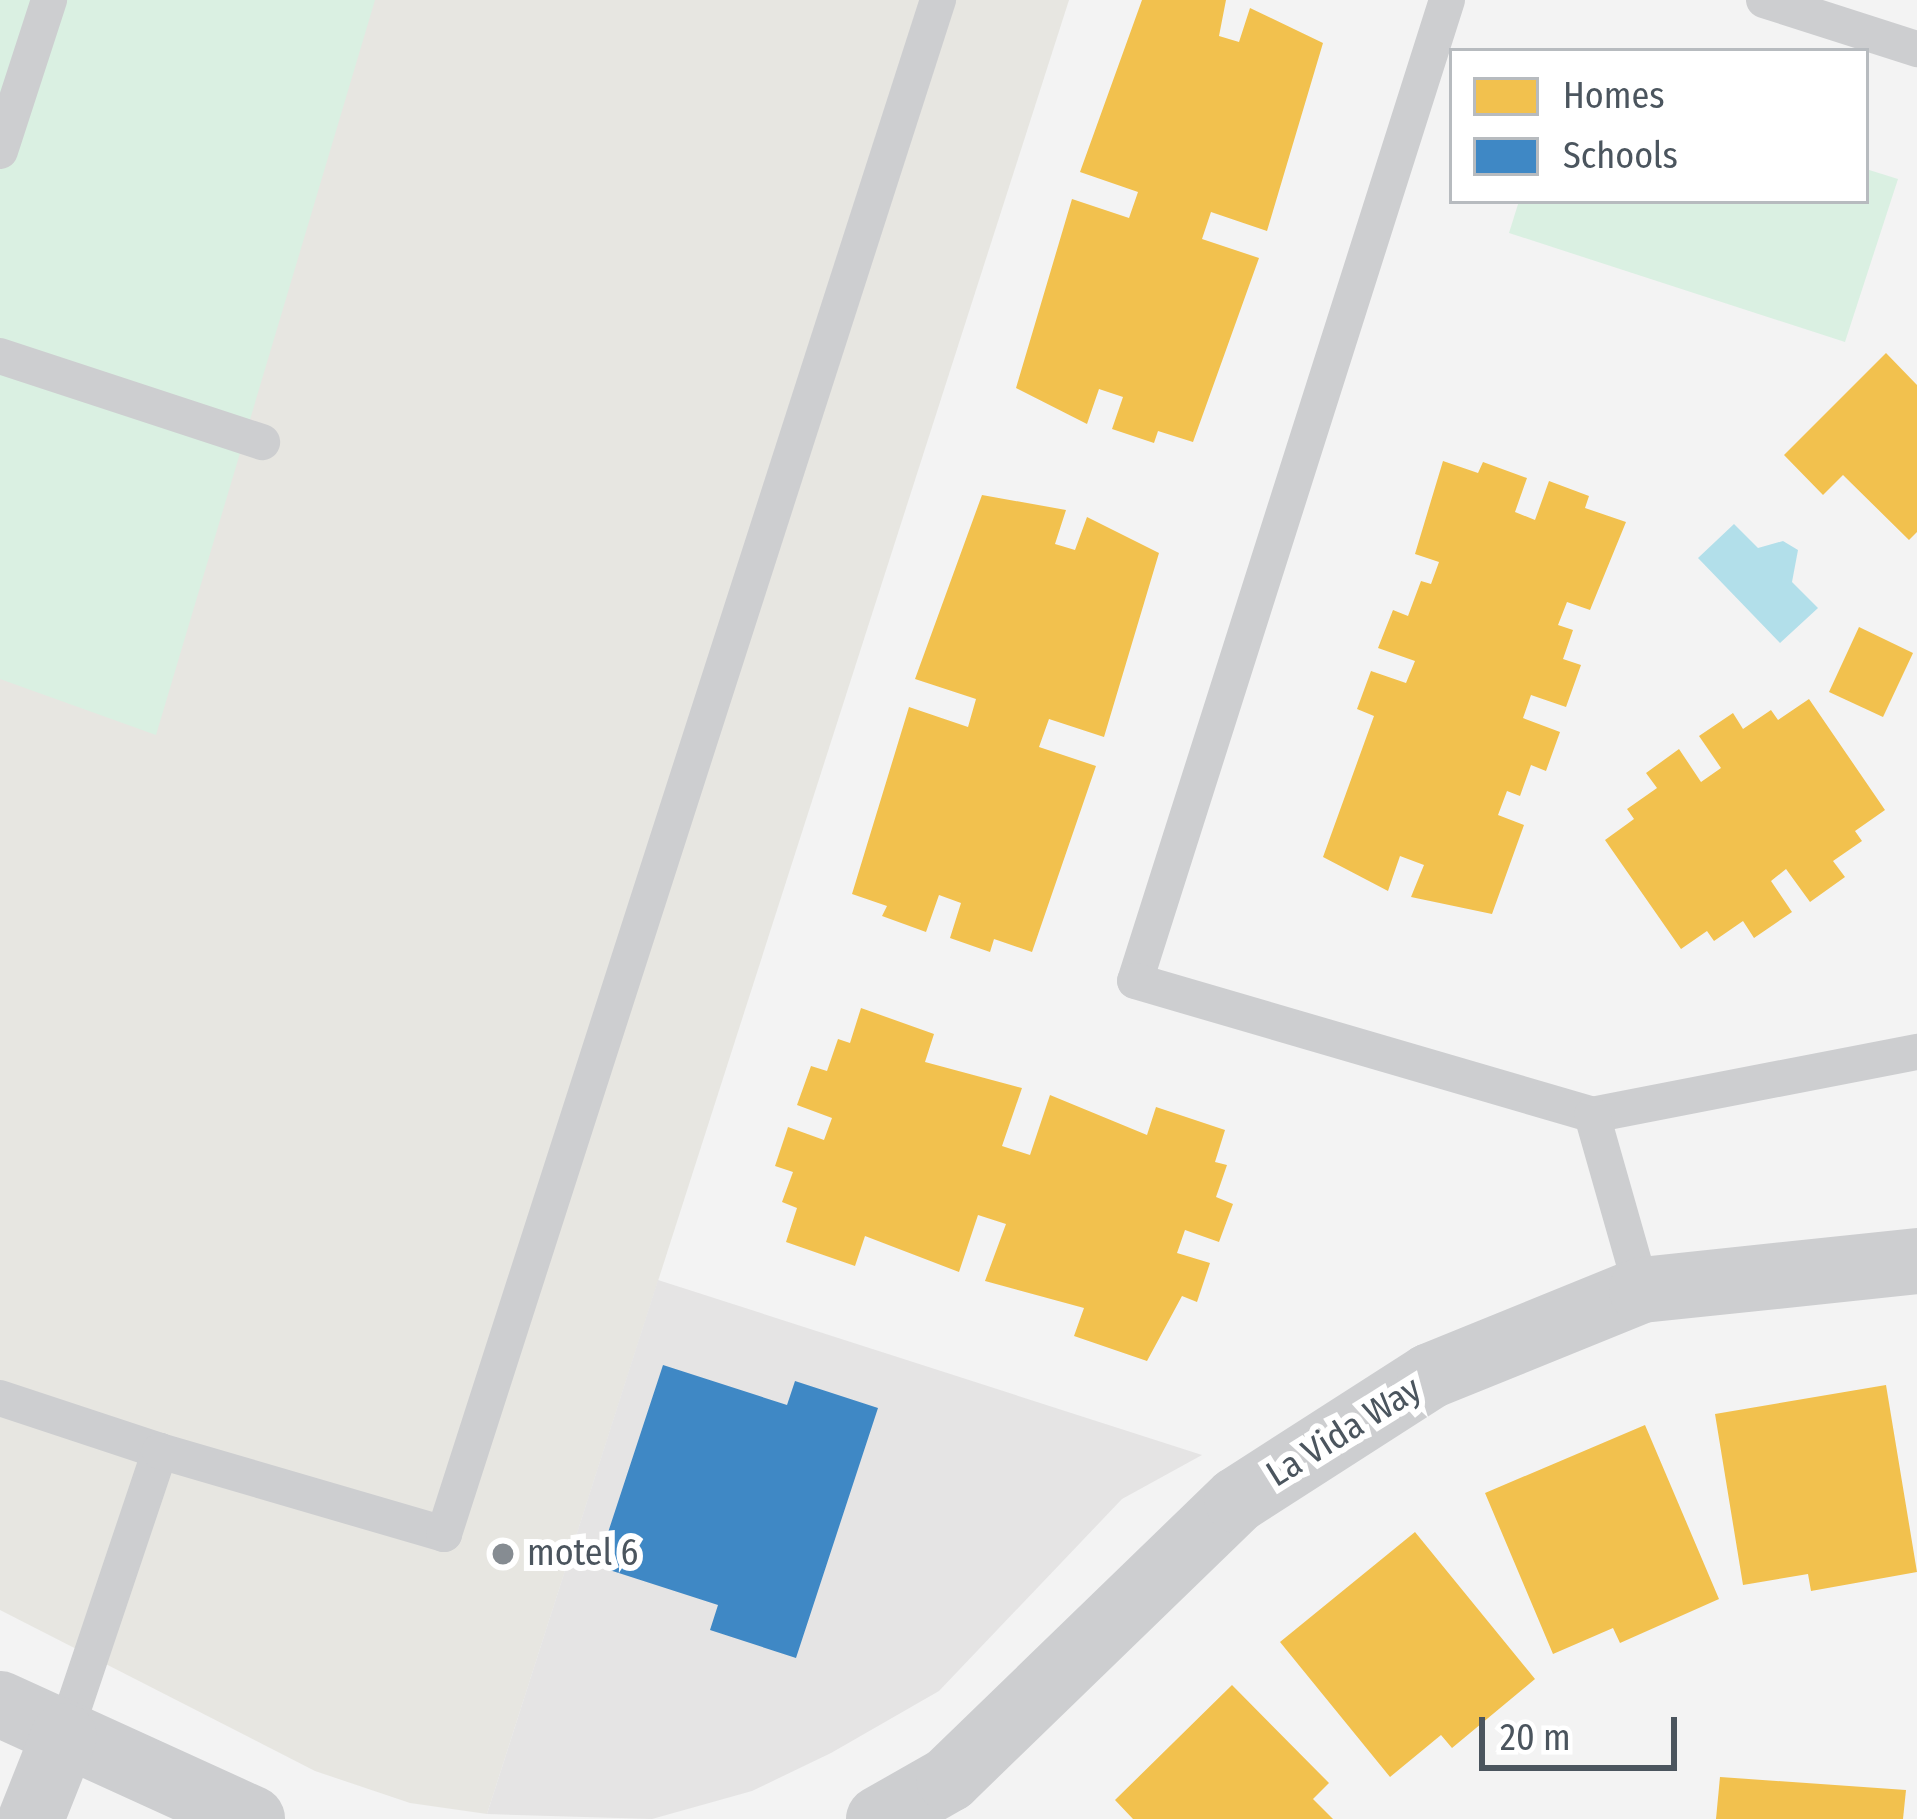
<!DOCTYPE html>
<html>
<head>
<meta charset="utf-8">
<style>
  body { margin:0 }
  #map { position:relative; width:1917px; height:1819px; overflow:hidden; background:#f3f3f3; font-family:"Fira Sans Condensed",sans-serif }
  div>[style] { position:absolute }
  .commercial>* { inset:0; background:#e7e6e1 }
  .education>* { inset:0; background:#e5e4e4 }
  .green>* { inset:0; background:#daf0e2 }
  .water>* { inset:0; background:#b2dfea }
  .homes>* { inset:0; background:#f2c14e }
  .schools>* { inset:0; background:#3f88c5 }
  .lane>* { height:36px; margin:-18px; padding:0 18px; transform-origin:18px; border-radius:18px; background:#cdced0 }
  .street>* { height:66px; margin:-33px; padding:0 33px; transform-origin:33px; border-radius:33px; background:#cdced0 }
  .dots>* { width:33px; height:33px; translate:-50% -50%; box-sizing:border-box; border:6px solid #fff; border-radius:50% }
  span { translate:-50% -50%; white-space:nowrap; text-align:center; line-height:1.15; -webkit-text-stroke:12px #fff; paint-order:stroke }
  .street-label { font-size:36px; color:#4b555e }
  .poi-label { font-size:36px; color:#4b555e }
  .left { translate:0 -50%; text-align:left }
  .legend { position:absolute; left:1449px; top:48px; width:420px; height:156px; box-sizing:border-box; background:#fff; border:3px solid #b7bbbf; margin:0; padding:15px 21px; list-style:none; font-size:36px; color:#4b555e }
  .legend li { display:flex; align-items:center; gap:24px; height:60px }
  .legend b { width:60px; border:3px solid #b7bbbf }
  .scale { position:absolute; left:1479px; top:1717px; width:198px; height:54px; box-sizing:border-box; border:6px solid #4b555e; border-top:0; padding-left:15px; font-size:36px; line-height:42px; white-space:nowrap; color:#4b555e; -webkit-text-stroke:9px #fff; paint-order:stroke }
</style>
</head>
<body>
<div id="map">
  <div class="commercial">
    <div style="clip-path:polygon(0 0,1069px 0,487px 1814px,410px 1803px,315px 1771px,0 1610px)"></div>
  </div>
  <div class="education">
    <div style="clip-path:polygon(658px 1280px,1202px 1455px,1122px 1499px,939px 1691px,831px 1753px,752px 1791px,652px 1819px,487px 1814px)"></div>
  </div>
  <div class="green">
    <div style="clip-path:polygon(0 0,375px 0,156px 735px,0 679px)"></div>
    <div style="clip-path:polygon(1866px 169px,1898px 179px,1845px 342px,1509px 233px,1519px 201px,1866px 201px)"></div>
  </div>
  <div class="water">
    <div style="clip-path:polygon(1734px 524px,1758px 548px,1783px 541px,1798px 550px,1792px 582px,1818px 608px,1780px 643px,1698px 558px)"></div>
  </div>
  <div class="homes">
    <div style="clip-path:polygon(1142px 0,1226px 0,1219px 36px,1239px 42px,1250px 8px,1323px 43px,1267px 231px,1211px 212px,1202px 239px,1259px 258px,1193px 442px,1158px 431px,1154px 443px,1112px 429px,1123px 397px,1099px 389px,1087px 424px,1016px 388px,1072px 199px,1129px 218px,1138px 192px,1080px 172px)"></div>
    <div style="clip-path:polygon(1886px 353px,1917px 385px,1917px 532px,1909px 540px,1843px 475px,1823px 495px,1784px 455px)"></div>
    <div style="clip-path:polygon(1443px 461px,1478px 473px,1483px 462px,1527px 478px,1515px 512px,1535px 520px,1549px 481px,1589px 496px,1585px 508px,1626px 522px,1590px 610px,1567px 602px,1558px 625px,1573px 630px,1563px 659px,1581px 665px,1566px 707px,1531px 695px,1523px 718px,1560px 732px,1546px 771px,1531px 765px,1520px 796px,1507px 791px,1498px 815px,1524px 825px,1492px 914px,1411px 897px,1424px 865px,1400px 856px,1388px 891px,1323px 857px,1374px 716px,1357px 709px,1371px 671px,1406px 683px,1415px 661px,1378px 648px,1393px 610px,1408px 616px,1421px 581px,1431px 584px,1439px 562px,1415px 554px)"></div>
    <div style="clip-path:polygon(982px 495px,1066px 510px,1055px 544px,1075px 550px,1087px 517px,1159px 553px,1104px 737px,1049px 719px,1039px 747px,1096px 766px,1032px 952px,994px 939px,990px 952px,950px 938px,961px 903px,939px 895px,926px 932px,882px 916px,887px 906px,852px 894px,909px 707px,968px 727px,976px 699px,915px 679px)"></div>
    <div style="clip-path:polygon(1859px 627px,1913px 653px,1883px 717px,1829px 692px)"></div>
    <div style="clip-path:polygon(1809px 699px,1885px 810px,1855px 831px,1862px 841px,1833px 861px,1845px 877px,1810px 902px,1786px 869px,1771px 881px,1792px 912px,1754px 938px,1743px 921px,1714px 941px,1707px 931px,1681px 949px,1605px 840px,1634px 819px,1627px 809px,1657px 788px,1646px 773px,1679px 749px,1701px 782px,1721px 768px,1699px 736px,1733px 713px,1743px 729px,1771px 710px,1778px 720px)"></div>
    <div style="clip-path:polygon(861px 1008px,934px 1034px,925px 1062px,1022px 1088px,1002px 1146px,1030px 1155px,1050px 1095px,1147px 1135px,1156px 1107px,1225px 1130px,1215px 1162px,1227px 1165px,1216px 1197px,1233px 1204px,1219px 1242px,1185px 1230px,1177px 1253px,1210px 1263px,1197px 1302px,1182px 1296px,1147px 1361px,1074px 1336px,1084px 1308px,985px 1281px,1006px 1224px,978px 1215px,959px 1272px,865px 1236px,855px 1266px,786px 1242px,797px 1208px,782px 1202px,793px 1172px,775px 1166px,788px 1127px,824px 1140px,832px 1118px,797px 1105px,811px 1066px,827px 1071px,838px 1039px,850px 1043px)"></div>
    <div style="clip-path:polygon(1886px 1385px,1917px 1572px,1811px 1591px,1808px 1574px,1743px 1585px,1715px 1414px)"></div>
    <div style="clip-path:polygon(1645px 1425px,1719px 1599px,1620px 1643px,1613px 1628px,1553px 1654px,1485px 1493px)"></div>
    <div style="clip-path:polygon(1415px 1532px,1535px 1679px,1452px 1748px,1441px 1735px,1390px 1777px,1280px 1642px)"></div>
    <div style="clip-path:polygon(1232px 1685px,1329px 1783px,1313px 1799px,1333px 1819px,1133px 1819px,1115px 1800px)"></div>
    <div style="clip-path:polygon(1720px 1777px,1906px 1790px,1903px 1819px,1716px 1819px)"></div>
  </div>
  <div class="schools">
    <div style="clip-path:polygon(663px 1365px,787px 1405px,795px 1381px,878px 1408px,796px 1658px,710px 1630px,718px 1605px,597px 1566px)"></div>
  </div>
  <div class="lane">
    <div style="left:1447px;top:0;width:1029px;rotate:107.64deg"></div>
    <div style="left:1135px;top:981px;width:476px;rotate:16.3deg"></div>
    <div style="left:1592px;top:1115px;width:331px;rotate:-11deg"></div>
    <div style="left:1764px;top:0;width:161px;rotate:17.8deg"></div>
    <div style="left:0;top:151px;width:159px;rotate:-72deg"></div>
    <div style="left:0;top:356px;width:276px;rotate:18.2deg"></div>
    <div style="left:1592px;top:1115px;width:182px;rotate:74.1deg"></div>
    <div style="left:0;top:1398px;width:169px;rotate:18.3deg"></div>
    <div style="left:64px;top:1736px;width:301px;rotate:-71.4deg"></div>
    <div style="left:160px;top:1451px;width:296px;rotate:16.3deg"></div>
    <div style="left:444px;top:1534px;width:1612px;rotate:-72.15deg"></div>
  </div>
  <div class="street">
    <div style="left:0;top:1704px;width:277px;rotate:24.5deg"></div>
    <div style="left:31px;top:1819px;width:89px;rotate:-68.3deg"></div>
    <div style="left:879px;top:1819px;width:81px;rotate:-29.7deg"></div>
    <div style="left:949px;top:1779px;width:401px;rotate:-44.1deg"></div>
    <div style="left:1237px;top:1500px;width:229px;rotate:-32.7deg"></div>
    <div style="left:1430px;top:1376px;width:229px;rotate:-22.1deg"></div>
    <div style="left:1642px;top:1290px;width:277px;rotate:-6deg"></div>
  </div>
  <div class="dots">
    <div style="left:503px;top:1554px;background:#868c92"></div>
  </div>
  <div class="street-label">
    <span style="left:1344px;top:1432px;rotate:-32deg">La Vida Way</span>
  </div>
  <div class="poi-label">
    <span class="left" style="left:527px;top:1554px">motel 6</span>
  </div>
  <ul class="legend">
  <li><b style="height:33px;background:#f2c14e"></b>Homes</li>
  <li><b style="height:33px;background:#3f88c5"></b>Schools</li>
  </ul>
  <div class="scale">20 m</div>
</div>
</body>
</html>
